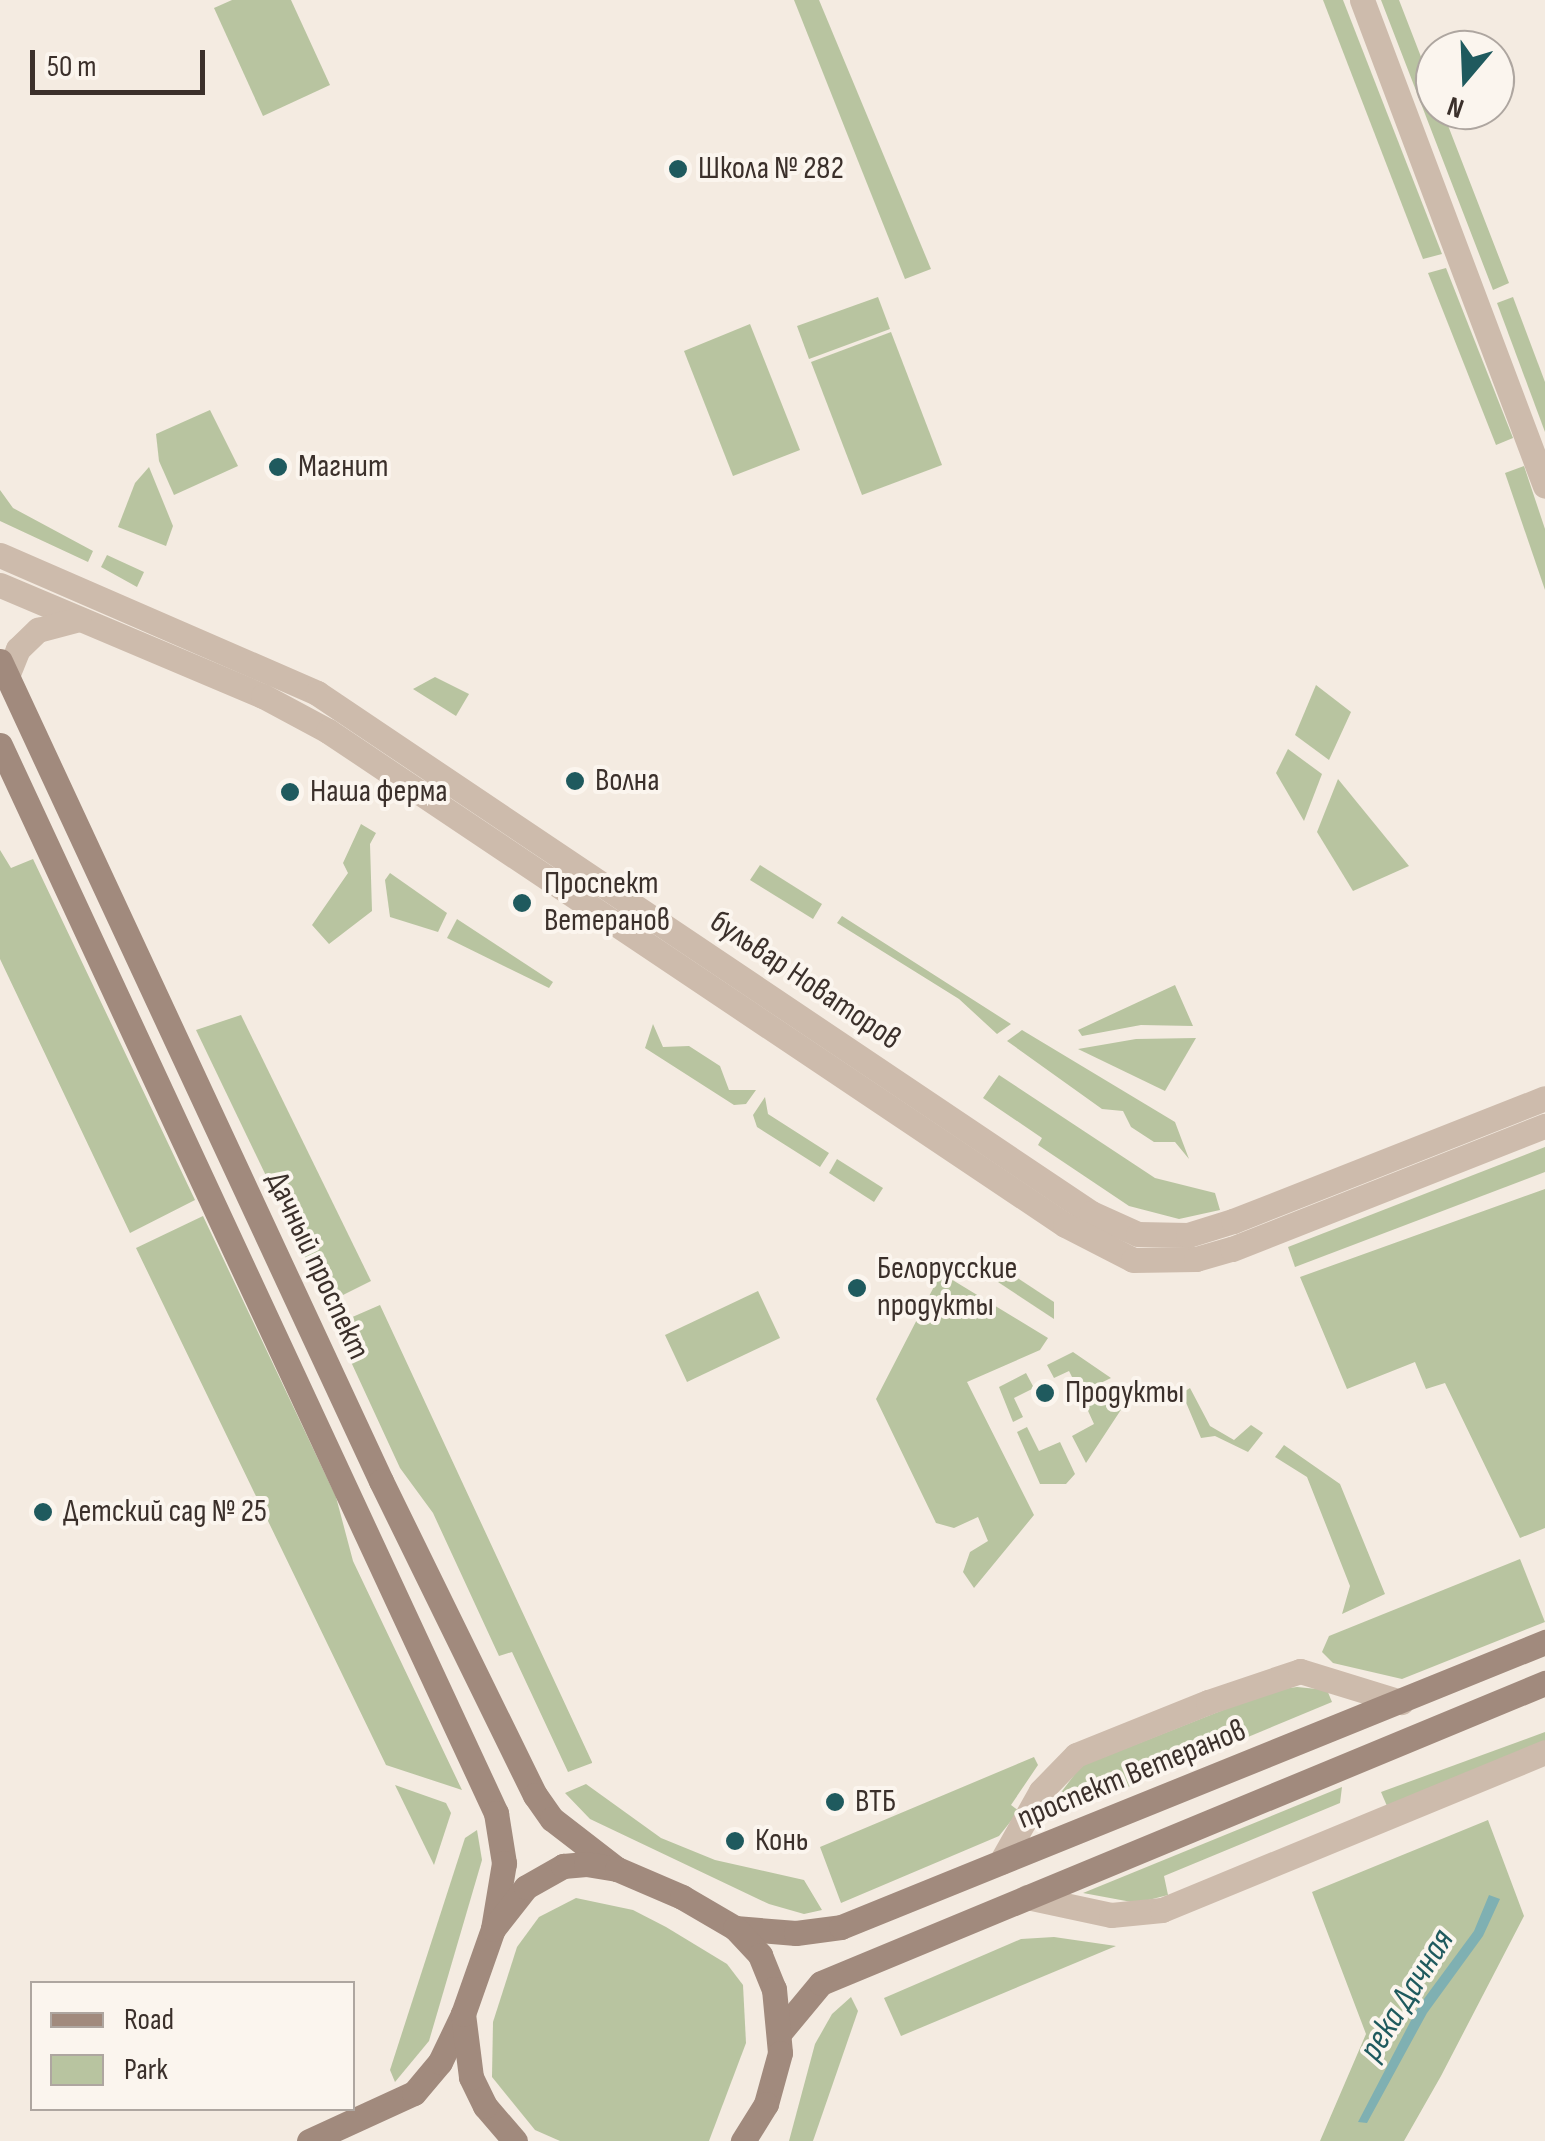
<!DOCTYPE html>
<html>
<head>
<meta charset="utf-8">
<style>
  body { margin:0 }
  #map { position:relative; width:1545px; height:2141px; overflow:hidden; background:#f4ebe1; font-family:"Sofia Sans Condensed",sans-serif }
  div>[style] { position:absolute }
  .green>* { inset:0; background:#b8c4a0 }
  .water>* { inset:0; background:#7fb0b2 }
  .minor>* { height:25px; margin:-12.5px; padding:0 12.5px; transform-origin:12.5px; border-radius:12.5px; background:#cdbbac }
  .tertiary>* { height:25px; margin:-12.5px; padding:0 12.5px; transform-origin:12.5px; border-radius:12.5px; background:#cdbbac }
  .secondary>* { height:25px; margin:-12.5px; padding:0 12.5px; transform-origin:12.5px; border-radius:12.5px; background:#a18a7d }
  .dots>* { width:28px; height:28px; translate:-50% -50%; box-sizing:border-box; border:5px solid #fbf5ee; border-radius:50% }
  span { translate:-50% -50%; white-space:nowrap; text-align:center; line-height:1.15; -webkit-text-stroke:8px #fbf5ee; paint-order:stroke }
  .poi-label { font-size:32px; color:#3b302b }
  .left { translate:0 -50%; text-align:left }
  .street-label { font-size:32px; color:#3b302b }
  .water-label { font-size:35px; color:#1f5a5e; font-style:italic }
  .legend { position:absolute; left:30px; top:1981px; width:325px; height:130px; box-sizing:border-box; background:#fbf5ee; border:2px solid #aea6a0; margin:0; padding:12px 18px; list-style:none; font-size:30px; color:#3b302b }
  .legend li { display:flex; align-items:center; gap:20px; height:50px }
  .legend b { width:50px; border:2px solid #aea6a0 }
  .north { position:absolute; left:1415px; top:30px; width:100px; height:100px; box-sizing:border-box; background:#fbf5ee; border:2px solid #aea6a0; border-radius:50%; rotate:199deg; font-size:28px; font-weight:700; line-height:40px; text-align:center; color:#3b302b }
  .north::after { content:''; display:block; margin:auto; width:35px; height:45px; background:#1f5a5e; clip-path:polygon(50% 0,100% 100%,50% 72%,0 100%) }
  .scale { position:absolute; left:30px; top:50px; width:175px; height:45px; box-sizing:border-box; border:5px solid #3b302b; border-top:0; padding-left:12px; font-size:30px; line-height:35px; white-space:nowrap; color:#3b302b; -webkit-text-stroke:8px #fbf5ee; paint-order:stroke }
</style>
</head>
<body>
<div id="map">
  <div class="green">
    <div style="clip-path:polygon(232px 0,291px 0,330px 85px,263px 116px,214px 8px)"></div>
    <div style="clip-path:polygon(794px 0,819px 0,931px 269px,905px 279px)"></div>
    <div style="clip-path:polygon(1323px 0,1343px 0,1442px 254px,1423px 259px)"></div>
    <div style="clip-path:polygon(1381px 0,1399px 0,1435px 93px,1435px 110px,1442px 110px,1509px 283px,1493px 290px)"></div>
    <div style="clip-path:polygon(1446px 268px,1513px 438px,1496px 445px,1428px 273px)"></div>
    <div style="clip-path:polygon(878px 297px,890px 329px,809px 359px,797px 326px)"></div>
    <div style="clip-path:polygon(1513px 297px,1545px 382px,1545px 432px,1497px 303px)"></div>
    <div style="clip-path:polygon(750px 324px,800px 450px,733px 476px,684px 351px)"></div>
    <div style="clip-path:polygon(891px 332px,942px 465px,862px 495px,811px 362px)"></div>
    <div style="clip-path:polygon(210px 410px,238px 466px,174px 495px,159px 461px,156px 434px)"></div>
    <div style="clip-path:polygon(1524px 466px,1545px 529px,1545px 590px,1505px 473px)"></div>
    <div style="clip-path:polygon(149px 467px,173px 526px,166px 546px,118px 527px,135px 483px)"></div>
    <div style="clip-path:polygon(0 490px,13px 508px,93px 551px,88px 562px,0 521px)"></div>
    <div style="clip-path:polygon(107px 555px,144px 572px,137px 587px,101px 567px)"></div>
    <div style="clip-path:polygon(435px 677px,469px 694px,456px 716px,413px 689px)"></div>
    <div style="clip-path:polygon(1316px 685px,1351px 712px,1329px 760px,1295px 735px)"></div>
    <div style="clip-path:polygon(1288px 749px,1322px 774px,1304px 821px,1276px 773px)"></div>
    <div style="clip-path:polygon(1338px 779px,1409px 866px,1353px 891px,1317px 832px)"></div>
    <div style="clip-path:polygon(361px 824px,376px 833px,370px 844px,372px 911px,329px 944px,312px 925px,348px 873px,343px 863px)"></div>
    <div style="clip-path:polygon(0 850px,11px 868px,33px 859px,195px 1200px,130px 1233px,0 959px)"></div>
    <div style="clip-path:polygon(760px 865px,822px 904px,813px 919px,750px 880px)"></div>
    <div style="clip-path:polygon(390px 873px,447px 913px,438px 932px,390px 917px,385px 880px)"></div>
    <div style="clip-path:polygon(842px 916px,1011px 1024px,997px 1034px,959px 999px,837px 923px)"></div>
    <div style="clip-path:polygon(457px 919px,553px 982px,549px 988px,447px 938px)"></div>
    <div style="clip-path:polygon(1175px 985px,1193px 1026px,1141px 1025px,1082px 1036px,1078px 1030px)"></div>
    <div style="clip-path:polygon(241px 1015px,371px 1281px,327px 1303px,196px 1030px)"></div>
    <div style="clip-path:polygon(653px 1024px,663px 1047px,689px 1046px,720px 1066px,729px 1090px,756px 1090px,746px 1104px,734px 1105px,645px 1048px)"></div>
    <div style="clip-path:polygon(1022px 1030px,1175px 1122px,1189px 1159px,1175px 1142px,1154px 1142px,1131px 1127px,1123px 1111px,1102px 1109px,1007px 1041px)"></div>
    <div style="clip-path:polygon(1196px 1038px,1165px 1091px,1078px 1049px,1136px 1039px)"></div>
    <div style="clip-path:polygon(999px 1075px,1155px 1178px,1215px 1193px,1220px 1210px,1179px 1219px,1129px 1206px,1038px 1145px,1042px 1138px,983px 1098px)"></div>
    <div style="clip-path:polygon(765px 1097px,768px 1114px,829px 1153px,820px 1167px,757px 1127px,753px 1115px)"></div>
    <div style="clip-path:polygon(1545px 1147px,1545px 1172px,1295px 1267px,1288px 1247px)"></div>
    <div style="clip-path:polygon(837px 1159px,883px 1188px,874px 1202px,829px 1173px)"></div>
    <div style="clip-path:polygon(1545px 1189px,1545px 1528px,1520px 1538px,1445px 1383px,1426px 1389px,1415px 1362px,1347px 1389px,1300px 1277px)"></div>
    <div style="clip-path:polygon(203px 1216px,336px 1497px,353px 1561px,462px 1790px,386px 1765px,136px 1248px)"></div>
    <div style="clip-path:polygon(941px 1273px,1048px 1338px,1040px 1350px,967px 1382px,1034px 1515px,974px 1588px,963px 1572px,970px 1552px,988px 1541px,978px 1517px,954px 1528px,936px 1523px,876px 1399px)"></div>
    <div style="clip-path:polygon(1013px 1275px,1054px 1302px,1054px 1319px,998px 1282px)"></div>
    <div style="clip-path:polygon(758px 1291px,780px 1338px,687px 1382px,665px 1335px)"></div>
    <div style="clip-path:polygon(380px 1305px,592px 1762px,592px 1763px,568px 1772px,512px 1652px,499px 1656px,433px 1513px,400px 1468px,334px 1325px)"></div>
    <div style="clip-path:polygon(1073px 1352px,1111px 1378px,1080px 1393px,1069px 1371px,1054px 1378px,1047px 1365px)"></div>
    <div style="clip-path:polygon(1026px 1373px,1034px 1388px,1014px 1398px,1023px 1417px,1013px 1422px,999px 1387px)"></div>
    <div style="clip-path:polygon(1126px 1384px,1130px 1396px,1086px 1463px,1072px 1436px,1094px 1424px,1084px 1402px)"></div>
    <div style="clip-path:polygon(1190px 1388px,1210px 1426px,1234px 1440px,1251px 1425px,1263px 1433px,1248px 1452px,1215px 1436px,1201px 1438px,1182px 1393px)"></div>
    <div style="clip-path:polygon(1027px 1427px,1039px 1451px,1060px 1442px,1075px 1474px,1066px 1484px,1040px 1484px,1017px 1432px)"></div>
    <div style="clip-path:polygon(1284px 1445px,1340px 1484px,1385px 1594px,1342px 1614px,1350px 1586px,1307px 1477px,1275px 1457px)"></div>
    <div style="clip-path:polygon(1520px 1559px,1545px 1622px,1402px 1679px,1333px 1663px,1322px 1652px,1329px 1636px)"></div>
    <div style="clip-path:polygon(1297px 1687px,1327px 1690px,1332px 1702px,1056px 1817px,1047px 1811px,1081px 1766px,1274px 1690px)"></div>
    <div style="clip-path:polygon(1545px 1732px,1545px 1743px,1387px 1806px,1381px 1792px)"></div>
    <div style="clip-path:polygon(1034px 1757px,1038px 1765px,1011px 1805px,1019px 1811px,999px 1836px,841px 1903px,820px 1847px)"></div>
    <div style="clip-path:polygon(586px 1784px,661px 1838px,715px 1860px,804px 1880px,822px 1910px,804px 1914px,769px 1904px,590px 1819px,565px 1793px)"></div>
    <div style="clip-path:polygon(395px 1785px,446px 1803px,451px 1813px,434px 1865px)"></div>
    <div style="clip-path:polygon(1342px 1787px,1340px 1803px,1164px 1876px,1168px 1895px,1137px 1903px,1083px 1893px)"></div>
    <div style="clip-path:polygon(1488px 1820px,1524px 1916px,1441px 2076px,1404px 2141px,1320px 2141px,1366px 2034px,1312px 1892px)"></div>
    <div style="clip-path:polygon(477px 1830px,482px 1860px,429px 2041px,395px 2082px,390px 2070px,465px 1838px)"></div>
    <div style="clip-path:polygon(576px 1898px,633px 1910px,666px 1927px,727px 1964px,743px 1985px,746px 2043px,709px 2141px,560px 2141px,535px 2130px,492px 2077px,493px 2022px,517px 1947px,539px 1917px)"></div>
    <div style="clip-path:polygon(1054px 1937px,1116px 1946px,901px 2036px,884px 1998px,1021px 1939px)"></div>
    <div style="clip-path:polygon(851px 1997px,858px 2011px,813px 2141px,789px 2141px,815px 2044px,832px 2014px)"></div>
  </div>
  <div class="water">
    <div style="clip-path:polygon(1489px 1895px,1500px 1899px,1483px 1936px,1427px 2013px,1367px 2123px,1358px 2122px,1418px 2007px,1474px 1931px)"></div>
  </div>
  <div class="minor">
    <div style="left:1362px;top:0;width:519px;rotate:69.37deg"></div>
    <div style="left:1001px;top:1862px;width:81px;rotate:-60.6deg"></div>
    <div style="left:1041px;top:1791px;width:50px;rotate:-45.8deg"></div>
    <div style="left:1076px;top:1755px;width:142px;rotate:-21.9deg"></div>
    <div style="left:1208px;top:1702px;width:97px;rotate:-18.6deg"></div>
    <div style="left:1300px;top:1671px;width:106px;rotate:17.1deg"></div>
    <div style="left:1027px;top:1897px;width:86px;rotate:12.1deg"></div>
    <div style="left:1111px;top:1915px;width:51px;rotate:-5.6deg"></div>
    <div style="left:1162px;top:1910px;width:414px;rotate:-22.4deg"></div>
  </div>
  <div class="tertiary">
    <div style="left:0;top:555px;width:346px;rotate:23.5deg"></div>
    <div style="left:317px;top:693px;width:932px;rotate:33.89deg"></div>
    <div style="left:1091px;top:1213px;width:51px;rotate:24.1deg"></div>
    <div style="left:1138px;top:1234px;width:50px;rotate:1.1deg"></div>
    <div style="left:1188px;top:1235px;width:47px;rotate:-17.3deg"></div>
    <div style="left:1233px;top:1221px;width:335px;rotate:-21.5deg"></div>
    <div style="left:0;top:585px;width:285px;rotate:22.9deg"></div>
    <div style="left:263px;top:696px;width:74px;rotate:28.3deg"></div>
    <div style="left:328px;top:731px;width:887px;rotate:33.83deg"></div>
    <div style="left:1065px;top:1225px;width:76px;rotate:27.2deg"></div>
    <div style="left:1133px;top:1260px;width:63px;rotate:-0.9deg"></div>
    <div style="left:1196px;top:1259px;width:37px;rotate:-16deg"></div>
    <div style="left:1232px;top:1249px;width:336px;rotate:-21.5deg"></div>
    <div style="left:7px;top:676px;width:29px;rotate:-68deg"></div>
    <div style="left:18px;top:649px;width:28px;rotate:-44deg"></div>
    <div style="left:38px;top:630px;width:42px;rotate:-15deg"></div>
  </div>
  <div class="secondary">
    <div style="left:0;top:661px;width:904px;rotate:65.08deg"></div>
    <div style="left:381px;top:1481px;width:350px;rotate:63.9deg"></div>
    <div style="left:535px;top:1795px;width:29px;rotate:55deg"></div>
    <div style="left:552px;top:1819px;width:82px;rotate:37.6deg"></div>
    <div style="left:0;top:745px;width:1178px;rotate:65.09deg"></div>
    <div style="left:496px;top:1813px;width:51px;rotate:80.9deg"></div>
    <div style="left:504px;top:1863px;width:67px;rotate:99.5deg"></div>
    <div style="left:735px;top:1928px;width:61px;rotate:4.7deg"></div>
    <div style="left:796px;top:1933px;width:45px;rotate:-7.6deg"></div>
    <div style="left:841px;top:1927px;width:760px;rotate:-22.04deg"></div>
    <div style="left:781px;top:2031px;width:62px;rotate:-50.2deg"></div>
    <div style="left:821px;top:1983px;width:784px;rotate:-22.51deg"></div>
    <div style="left:309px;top:2141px;width:115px;rotate:-24.6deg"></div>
    <div style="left:414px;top:2093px;width:40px;rotate:-50deg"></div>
    <div style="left:440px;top:2062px;width:53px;rotate:-64.4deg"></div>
    <div style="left:515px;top:2141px;width:46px;rotate:-130.6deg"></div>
    <div style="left:485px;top:2106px;width:32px;rotate:-116deg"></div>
    <div style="left:471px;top:2077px;width:64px;rotate:-97.2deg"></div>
    <div style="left:463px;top:2014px;width:90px;rotate:-70.6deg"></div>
    <div style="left:493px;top:1929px;width:53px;rotate:-51.8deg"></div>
    <div style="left:526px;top:1887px;width:43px;rotate:-29.6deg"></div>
    <div style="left:563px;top:1866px;width:23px;rotate:-5deg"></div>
    <div style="left:586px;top:1864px;width:31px;rotate:9deg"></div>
    <div style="left:617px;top:1869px;width:71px;rotate:23.3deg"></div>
    <div style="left:682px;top:1897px;width:61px;rotate:30.3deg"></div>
    <div style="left:735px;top:1928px;width:37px;rotate:47deg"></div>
    <div style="left:760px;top:1955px;width:37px;rotate:68deg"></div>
    <div style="left:774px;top:1989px;width:64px;rotate:84.6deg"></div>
    <div style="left:780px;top:2053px;width:53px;rotate:105.4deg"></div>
    <div style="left:766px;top:2104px;width:44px;rotate:121.9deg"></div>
  </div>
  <div class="dots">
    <div style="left:678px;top:169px;background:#1f5a5e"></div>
    <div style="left:278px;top:467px;background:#1f5a5e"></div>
    <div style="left:575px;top:781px;background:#1f5a5e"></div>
    <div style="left:290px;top:792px;background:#1f5a5e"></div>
    <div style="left:522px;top:903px;background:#1f5a5e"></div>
    <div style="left:857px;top:1288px;background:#1f5a5e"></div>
    <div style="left:1045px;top:1393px;background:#1f5a5e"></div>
    <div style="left:43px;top:1512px;background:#1f5a5e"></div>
    <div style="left:835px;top:1802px;background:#1f5a5e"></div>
    <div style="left:735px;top:1841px;background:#1f5a5e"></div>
  </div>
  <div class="poi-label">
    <span class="left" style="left:698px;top:169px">Школа № 282</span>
    <span class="left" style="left:298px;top:467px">Магнит</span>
    <span class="left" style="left:595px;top:781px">Волна</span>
    <span class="left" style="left:310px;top:792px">Наша ферма</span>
    <span class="left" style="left:544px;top:903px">Проспект<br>Ветеранов</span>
    <span class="left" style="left:877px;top:1288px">Белорусские<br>продукты</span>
    <span class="left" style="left:1065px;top:1393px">Продукты</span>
    <span class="left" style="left:63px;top:1512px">Детский сад № 25</span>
    <span class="left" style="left:855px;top:1802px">ВТБ</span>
    <span class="left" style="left:755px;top:1841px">Конь</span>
  </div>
  <div class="street-label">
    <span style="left:805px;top:981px;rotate:34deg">бульвар Новаторов</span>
    <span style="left:317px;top:1266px;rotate:65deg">Дачный проспект</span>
    <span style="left:1132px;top:1775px;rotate:-22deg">проспект Ветеранов</span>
  </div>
  <div class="water-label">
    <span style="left:1407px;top:1995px;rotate:-58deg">река Дачная</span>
  </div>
  <ul class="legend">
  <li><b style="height:12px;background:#a18a7d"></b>Road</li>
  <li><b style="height:28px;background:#b8c4a0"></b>Park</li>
  </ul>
  <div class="north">N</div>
  <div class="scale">50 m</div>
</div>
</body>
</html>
